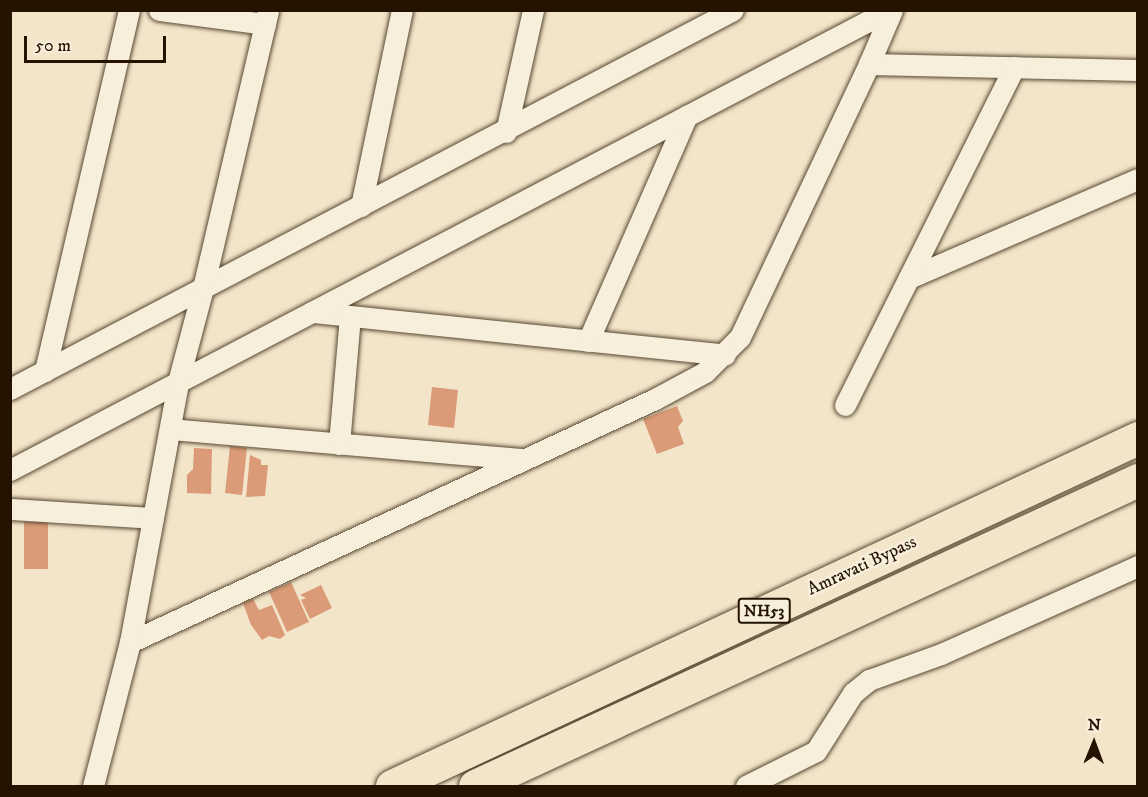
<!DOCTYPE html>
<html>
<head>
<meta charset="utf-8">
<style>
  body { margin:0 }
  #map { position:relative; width:1148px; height:797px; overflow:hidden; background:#f3e5c9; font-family:"IM FELL DW Pica",serif }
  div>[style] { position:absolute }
  .building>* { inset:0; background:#db9b78 }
  .roads { filter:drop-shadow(0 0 2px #574832) drop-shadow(0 0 2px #574832) }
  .minor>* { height:21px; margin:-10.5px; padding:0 10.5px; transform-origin:10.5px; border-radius:10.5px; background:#f7eedc }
  .trunk>* { height:33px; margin:-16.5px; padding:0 16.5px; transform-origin:16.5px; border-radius:16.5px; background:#f3e5c9 }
  span { translate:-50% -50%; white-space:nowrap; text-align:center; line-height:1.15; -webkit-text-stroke:5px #f7eedc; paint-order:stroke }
  .shield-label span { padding:2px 4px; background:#f7eedc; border:2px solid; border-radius:4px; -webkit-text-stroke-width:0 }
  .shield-label { font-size:16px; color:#231300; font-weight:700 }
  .street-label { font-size:18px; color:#231300 }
  .frame { position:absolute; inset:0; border:12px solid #231300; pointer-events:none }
  .north { position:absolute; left:1064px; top:713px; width:60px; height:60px; -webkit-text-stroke:4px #f7eedc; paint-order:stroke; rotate:1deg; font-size:16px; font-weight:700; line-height:24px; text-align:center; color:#231300 }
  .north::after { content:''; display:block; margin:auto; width:21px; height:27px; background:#231300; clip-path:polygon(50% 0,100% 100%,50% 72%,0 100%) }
  .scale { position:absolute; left:24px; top:36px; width:142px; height:27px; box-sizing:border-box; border:3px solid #231300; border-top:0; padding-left:8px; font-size:18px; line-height:21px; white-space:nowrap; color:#231300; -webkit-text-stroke:4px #f7eedc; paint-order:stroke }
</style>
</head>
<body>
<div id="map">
  <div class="building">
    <div style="clip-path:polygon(432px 387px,458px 390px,454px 428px,428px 425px)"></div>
    <div style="clip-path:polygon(677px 406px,683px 421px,678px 427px,684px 444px,657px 454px,643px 419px)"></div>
    <div style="clip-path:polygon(230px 446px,247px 448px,242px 495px,225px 493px)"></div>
    <div style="clip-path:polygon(194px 448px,212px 449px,211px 494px,187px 493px,187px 475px,193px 469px)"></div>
    <div style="clip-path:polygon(250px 455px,261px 460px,261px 465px,268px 465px,265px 496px,246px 497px)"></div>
    <div style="clip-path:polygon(30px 520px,48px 520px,48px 569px,24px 569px,24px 522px,32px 522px)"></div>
    <div style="clip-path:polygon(291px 582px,309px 622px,287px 632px,269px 592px)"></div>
    <div style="clip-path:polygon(321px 585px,332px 608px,310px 619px,301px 600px,306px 598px,300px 595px)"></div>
    <div style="clip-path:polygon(253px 599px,259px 610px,272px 605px,285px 635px,280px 639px,269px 636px,262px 640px,251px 625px,243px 603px)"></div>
  </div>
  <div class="roads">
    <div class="minor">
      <div style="left:159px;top:10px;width:107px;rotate:7.5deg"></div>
      <div style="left:869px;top:64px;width:269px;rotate:1.3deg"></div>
      <div style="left:506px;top:132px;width:125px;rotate:-77.5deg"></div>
      <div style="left:361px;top:206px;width:200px;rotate:-78.2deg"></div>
      <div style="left:909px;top:278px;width:249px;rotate:-23.4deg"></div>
      <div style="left:312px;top:312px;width:415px;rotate:5.9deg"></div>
      <div style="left:588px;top:341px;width:246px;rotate:-66.3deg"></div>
      <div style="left:45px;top:371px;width:371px;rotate:-76.9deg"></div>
      <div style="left:10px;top:389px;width:816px;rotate:-27.66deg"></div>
      <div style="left:845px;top:405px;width:378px;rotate:-63.4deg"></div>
      <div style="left:170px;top:429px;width:353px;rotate:4.9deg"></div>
      <div style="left:339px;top:444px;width:128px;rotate:-85.1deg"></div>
      <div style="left:10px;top:470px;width:992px;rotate:-27.62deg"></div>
      <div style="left:10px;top:509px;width:143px;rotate:3.6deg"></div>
      <div style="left:130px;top:642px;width:579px;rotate:-24.84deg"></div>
      <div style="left:655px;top:399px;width:57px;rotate:-28.4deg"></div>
      <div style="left:705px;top:372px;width:49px;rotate:-45deg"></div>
      <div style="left:740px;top:337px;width:302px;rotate:-64.7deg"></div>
      <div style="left:869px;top:64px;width:59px;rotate:-66.9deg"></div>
      <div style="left:93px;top:786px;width:149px;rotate:-75.6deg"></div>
      <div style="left:130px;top:642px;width:264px;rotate:-79.5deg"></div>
      <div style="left:178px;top:382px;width:97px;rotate:-75.1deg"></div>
      <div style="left:203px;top:288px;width:285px;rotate:-76.8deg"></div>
      <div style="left:746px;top:786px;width:78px;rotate:-26.6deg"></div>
      <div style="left:816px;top:751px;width:69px;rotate:-57.5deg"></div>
      <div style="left:853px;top:693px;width:21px;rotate:-39deg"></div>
      <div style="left:869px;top:680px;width:77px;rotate:-19.9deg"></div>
      <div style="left:941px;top:654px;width:216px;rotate:-24.1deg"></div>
    </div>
    <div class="trunk">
      <div style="left:392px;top:786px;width:823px;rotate:-25.01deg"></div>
      <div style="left:475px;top:786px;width:730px;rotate:-24.78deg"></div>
    </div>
  </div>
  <div class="shield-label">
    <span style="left:764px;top:611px">NH53</span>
  </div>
  <div class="street-label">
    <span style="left:862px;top:566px;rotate:-25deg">Amravati Bypass</span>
  </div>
  <div class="frame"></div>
  <div class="north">N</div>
  <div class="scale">50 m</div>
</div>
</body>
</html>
